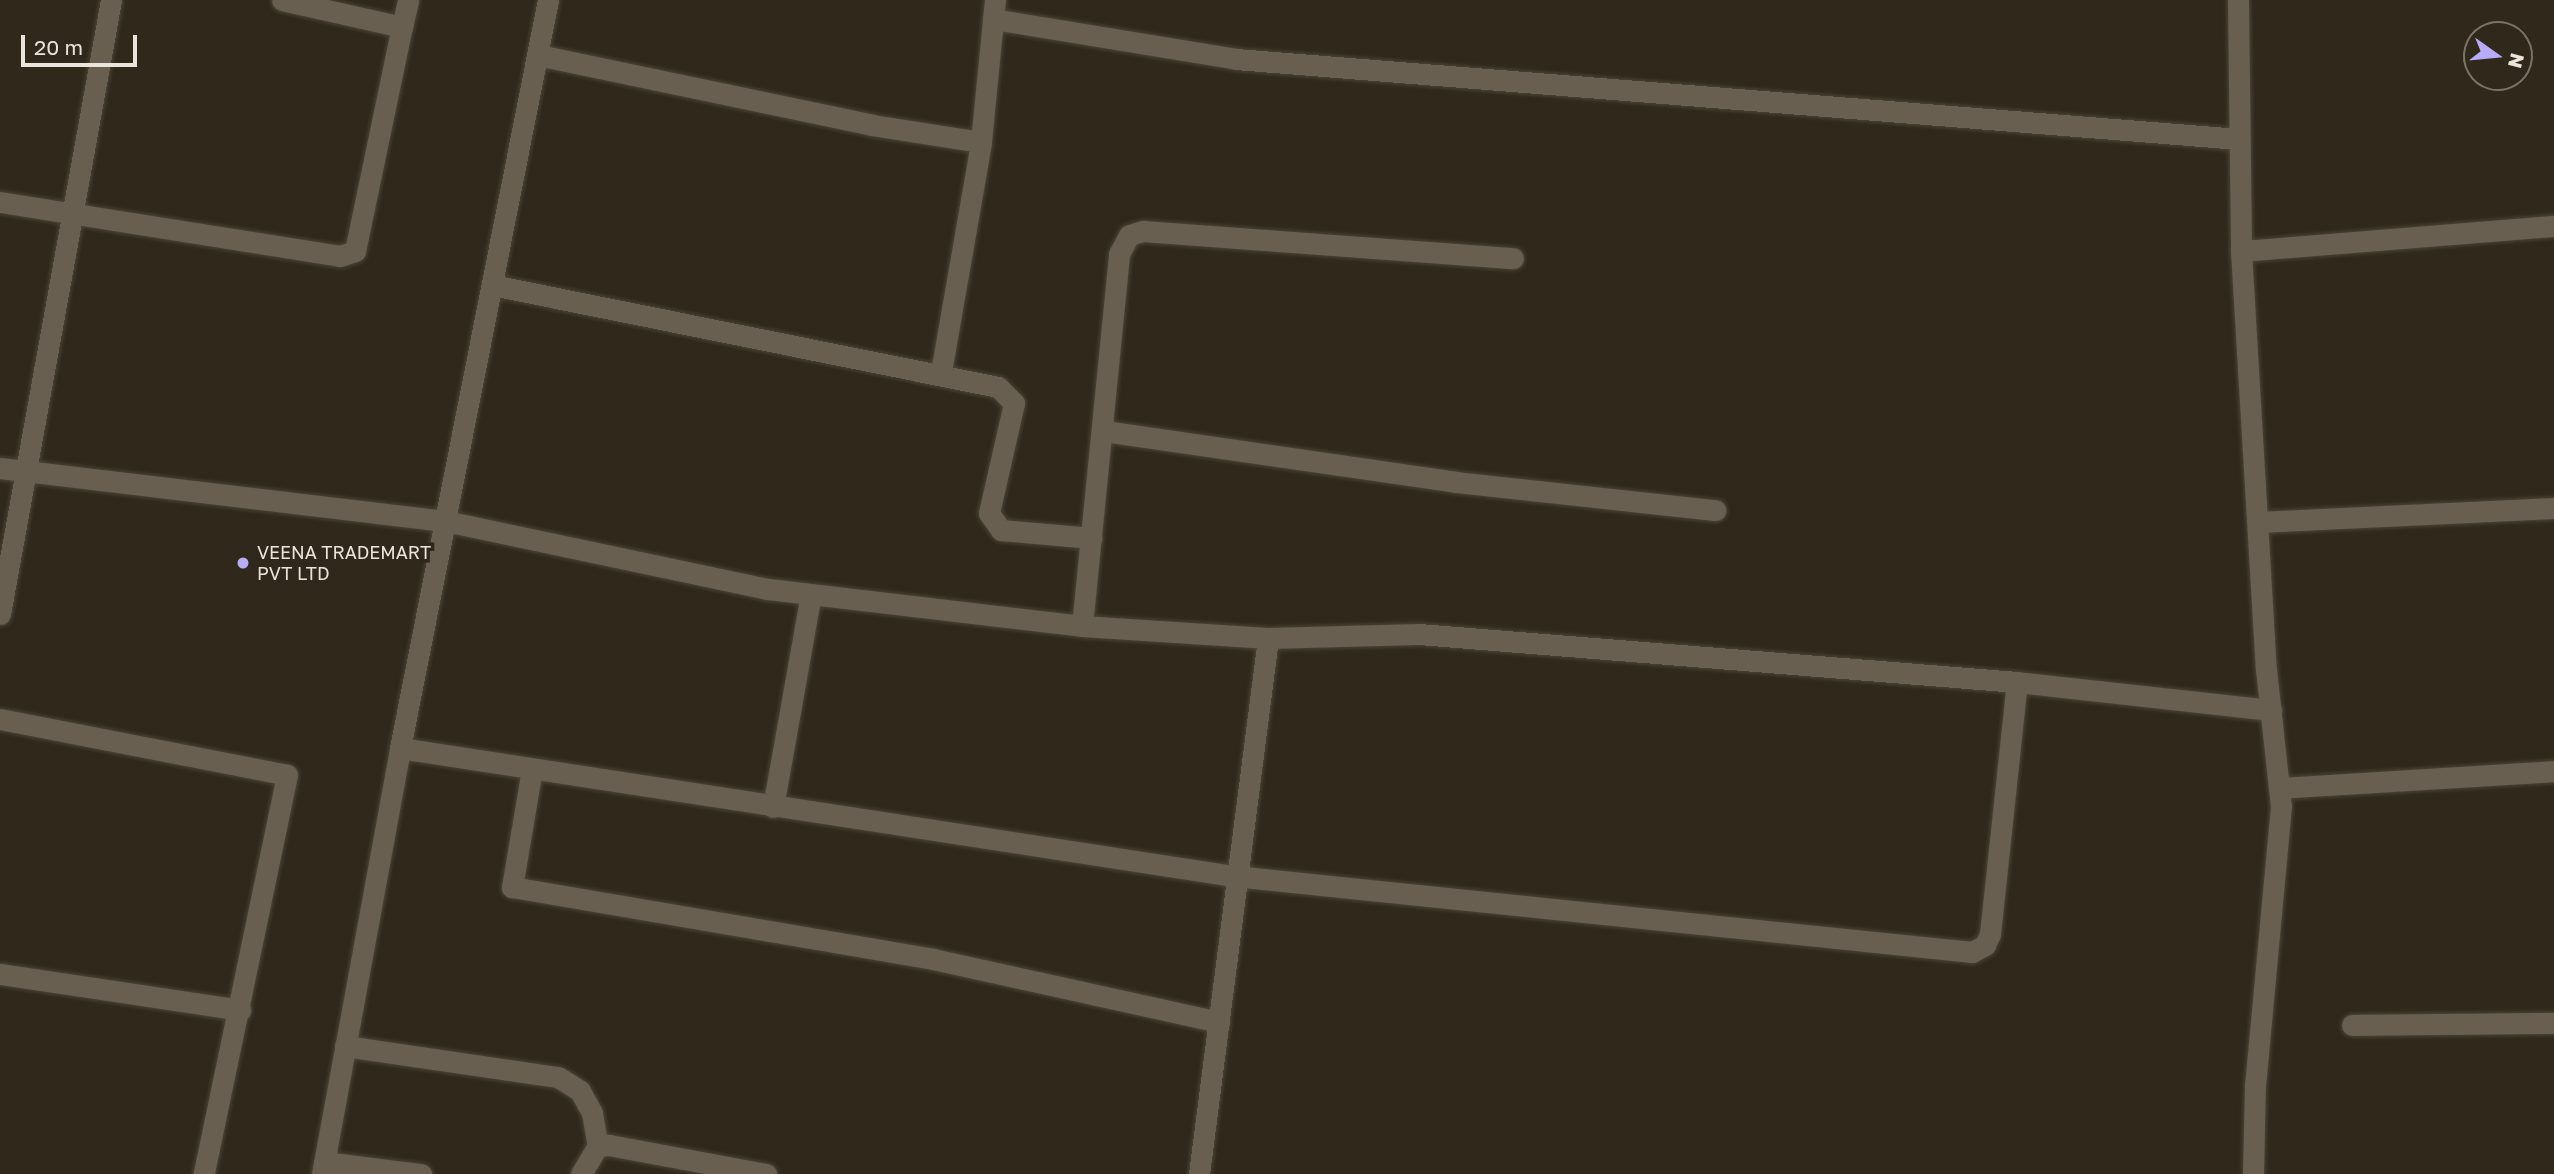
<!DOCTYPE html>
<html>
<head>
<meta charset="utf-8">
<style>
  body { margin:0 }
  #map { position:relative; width:2554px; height:1174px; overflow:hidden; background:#30281a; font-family:"Golos Text",sans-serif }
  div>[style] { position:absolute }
  .roads { filter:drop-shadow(0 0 2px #4a4438) drop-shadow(0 0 2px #4a4438) }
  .minor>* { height:21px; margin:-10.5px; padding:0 10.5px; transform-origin:10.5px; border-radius:10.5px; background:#685f50 }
  .dots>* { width:19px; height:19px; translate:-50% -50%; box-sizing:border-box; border:4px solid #30281a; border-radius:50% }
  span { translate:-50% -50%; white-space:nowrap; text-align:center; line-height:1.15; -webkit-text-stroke:7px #30281a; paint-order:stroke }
  .poi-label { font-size:18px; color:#eae5dc }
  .left { translate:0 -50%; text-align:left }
  .north { position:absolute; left:2463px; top:21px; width:70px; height:70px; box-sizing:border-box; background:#30281a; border:2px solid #7a7468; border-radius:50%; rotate:105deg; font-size:19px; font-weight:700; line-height:28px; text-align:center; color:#eae5dc }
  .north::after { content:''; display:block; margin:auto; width:24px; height:32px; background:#b8abf7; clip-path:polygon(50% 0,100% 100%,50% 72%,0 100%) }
  .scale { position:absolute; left:21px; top:35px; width:116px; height:32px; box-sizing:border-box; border:4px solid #eae5dc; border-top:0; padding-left:9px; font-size:21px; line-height:24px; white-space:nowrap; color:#eae5dc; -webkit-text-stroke:5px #30281a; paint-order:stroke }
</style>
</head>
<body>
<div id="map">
  <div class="roads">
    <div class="minor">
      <div style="left:995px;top:0;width:19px;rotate:96deg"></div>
      <div style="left:993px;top:19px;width:246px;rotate:9.3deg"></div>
      <div style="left:1236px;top:59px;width:1006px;rotate:4.56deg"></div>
      <div style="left:2238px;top:0;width:251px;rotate:89.3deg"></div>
      <div style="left:2241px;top:251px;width:419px;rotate:86.6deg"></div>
      <div style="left:2266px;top:669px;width:138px;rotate:83.8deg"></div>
      <div style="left:2281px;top:806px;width:279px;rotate:95.3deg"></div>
      <div style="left:2255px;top:1084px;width:90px;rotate:91.3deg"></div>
      <div style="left:402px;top:27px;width:28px;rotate:-77deg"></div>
      <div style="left:538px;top:55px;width:341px;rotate:11.8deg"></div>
      <div style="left:872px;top:125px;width:110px;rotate:8.9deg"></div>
      <div style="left:0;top:202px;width:344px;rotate:9deg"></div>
      <div style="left:340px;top:256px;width:16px;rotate:-18deg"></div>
      <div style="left:355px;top:251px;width:229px;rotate:-78.2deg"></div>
      <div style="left:402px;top:27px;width:123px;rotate:-167.3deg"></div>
      <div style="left:2241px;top:251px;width:314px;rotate:-4.6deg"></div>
      <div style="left:492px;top:285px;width:516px;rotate:11.4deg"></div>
      <div style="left:998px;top:387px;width:23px;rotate:45deg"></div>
      <div style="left:1014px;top:403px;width:113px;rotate:102.8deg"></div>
      <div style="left:989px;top:513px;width:21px;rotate:55deg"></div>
      <div style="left:1001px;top:530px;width:91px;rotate:5deg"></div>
      <div style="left:941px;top:372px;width:233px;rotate:-80.1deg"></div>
      <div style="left:981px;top:142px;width:124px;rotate:-84.4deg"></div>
      <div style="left:1104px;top:431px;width:356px;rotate:8.2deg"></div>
      <div style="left:1456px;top:482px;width:261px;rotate:6.2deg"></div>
      <div style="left:0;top:468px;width:448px;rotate:6.8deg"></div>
      <div style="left:445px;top:521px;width:330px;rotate:11.9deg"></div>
      <div style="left:768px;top:589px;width:316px;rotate:6.7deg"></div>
      <div style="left:1082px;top:626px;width:186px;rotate:3.7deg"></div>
      <div style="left:1268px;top:638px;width:151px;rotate:-1.5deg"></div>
      <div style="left:1419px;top:634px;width:600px;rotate:4.59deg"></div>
      <div style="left:2017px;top:682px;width:256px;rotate:6.3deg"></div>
      <div style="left:2258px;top:522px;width:296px;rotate:-2.7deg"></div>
      <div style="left:0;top:614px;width:624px;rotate:-79.75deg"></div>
      <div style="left:1082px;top:626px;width:374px;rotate:-84.3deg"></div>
      <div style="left:1119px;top:254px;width:21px;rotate:-62deg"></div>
      <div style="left:1129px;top:235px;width:15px;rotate:-16deg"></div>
      <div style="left:1143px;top:231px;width:371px;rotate:4.2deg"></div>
      <div style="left:0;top:719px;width:292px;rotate:11deg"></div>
      <div style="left:287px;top:775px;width:408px;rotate:101.8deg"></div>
      <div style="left:400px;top:748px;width:844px;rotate:8.73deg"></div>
      <div style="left:1234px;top:876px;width:742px;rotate:5.88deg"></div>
      <div style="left:1972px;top:952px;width:15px;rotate:-28deg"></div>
      <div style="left:1985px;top:945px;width:12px;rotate:-66deg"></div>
      <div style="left:1990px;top:934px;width:253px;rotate:-83.9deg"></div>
      <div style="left:532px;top:769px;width:120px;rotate:99.6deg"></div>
      <div style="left:512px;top:887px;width:427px;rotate:9.7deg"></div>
      <div style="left:933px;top:959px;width:293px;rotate:12.4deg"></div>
      <div style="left:2279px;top:788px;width:276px;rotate:-3.5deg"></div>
      <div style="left:773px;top:807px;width:216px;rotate:-79.9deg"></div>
      <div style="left:0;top:974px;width:243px;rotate:8.5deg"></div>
      <div style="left:2352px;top:1025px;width:202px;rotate:-0.6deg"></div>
      <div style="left:345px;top:1046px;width:215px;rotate:8.3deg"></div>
      <div style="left:558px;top:1077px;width:26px;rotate:32deg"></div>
      <div style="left:580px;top:1091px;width:25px;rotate:61deg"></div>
      <div style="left:592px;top:1113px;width:34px;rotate:80deg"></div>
      <div style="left:324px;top:1162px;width:98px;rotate:7.1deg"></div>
      <div style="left:322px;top:1174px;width:433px;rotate:-79.6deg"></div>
      <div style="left:400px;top:748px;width:763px;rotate:-78.81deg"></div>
      <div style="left:581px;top:1174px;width:33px;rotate:-59deg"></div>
      <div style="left:598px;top:1146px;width:11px;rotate:-5deg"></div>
      <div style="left:609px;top:1145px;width:160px;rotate:10.5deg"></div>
      <div style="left:1199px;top:1174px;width:540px;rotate:-82.66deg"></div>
    </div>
  </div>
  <div class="dots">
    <div style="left:243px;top:563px;background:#b8abf7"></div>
  </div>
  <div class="poi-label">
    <span class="left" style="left:257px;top:563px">VEENA TRADEMART<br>PVT LTD</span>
  </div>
  <div class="north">N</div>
  <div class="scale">20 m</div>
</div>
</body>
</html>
